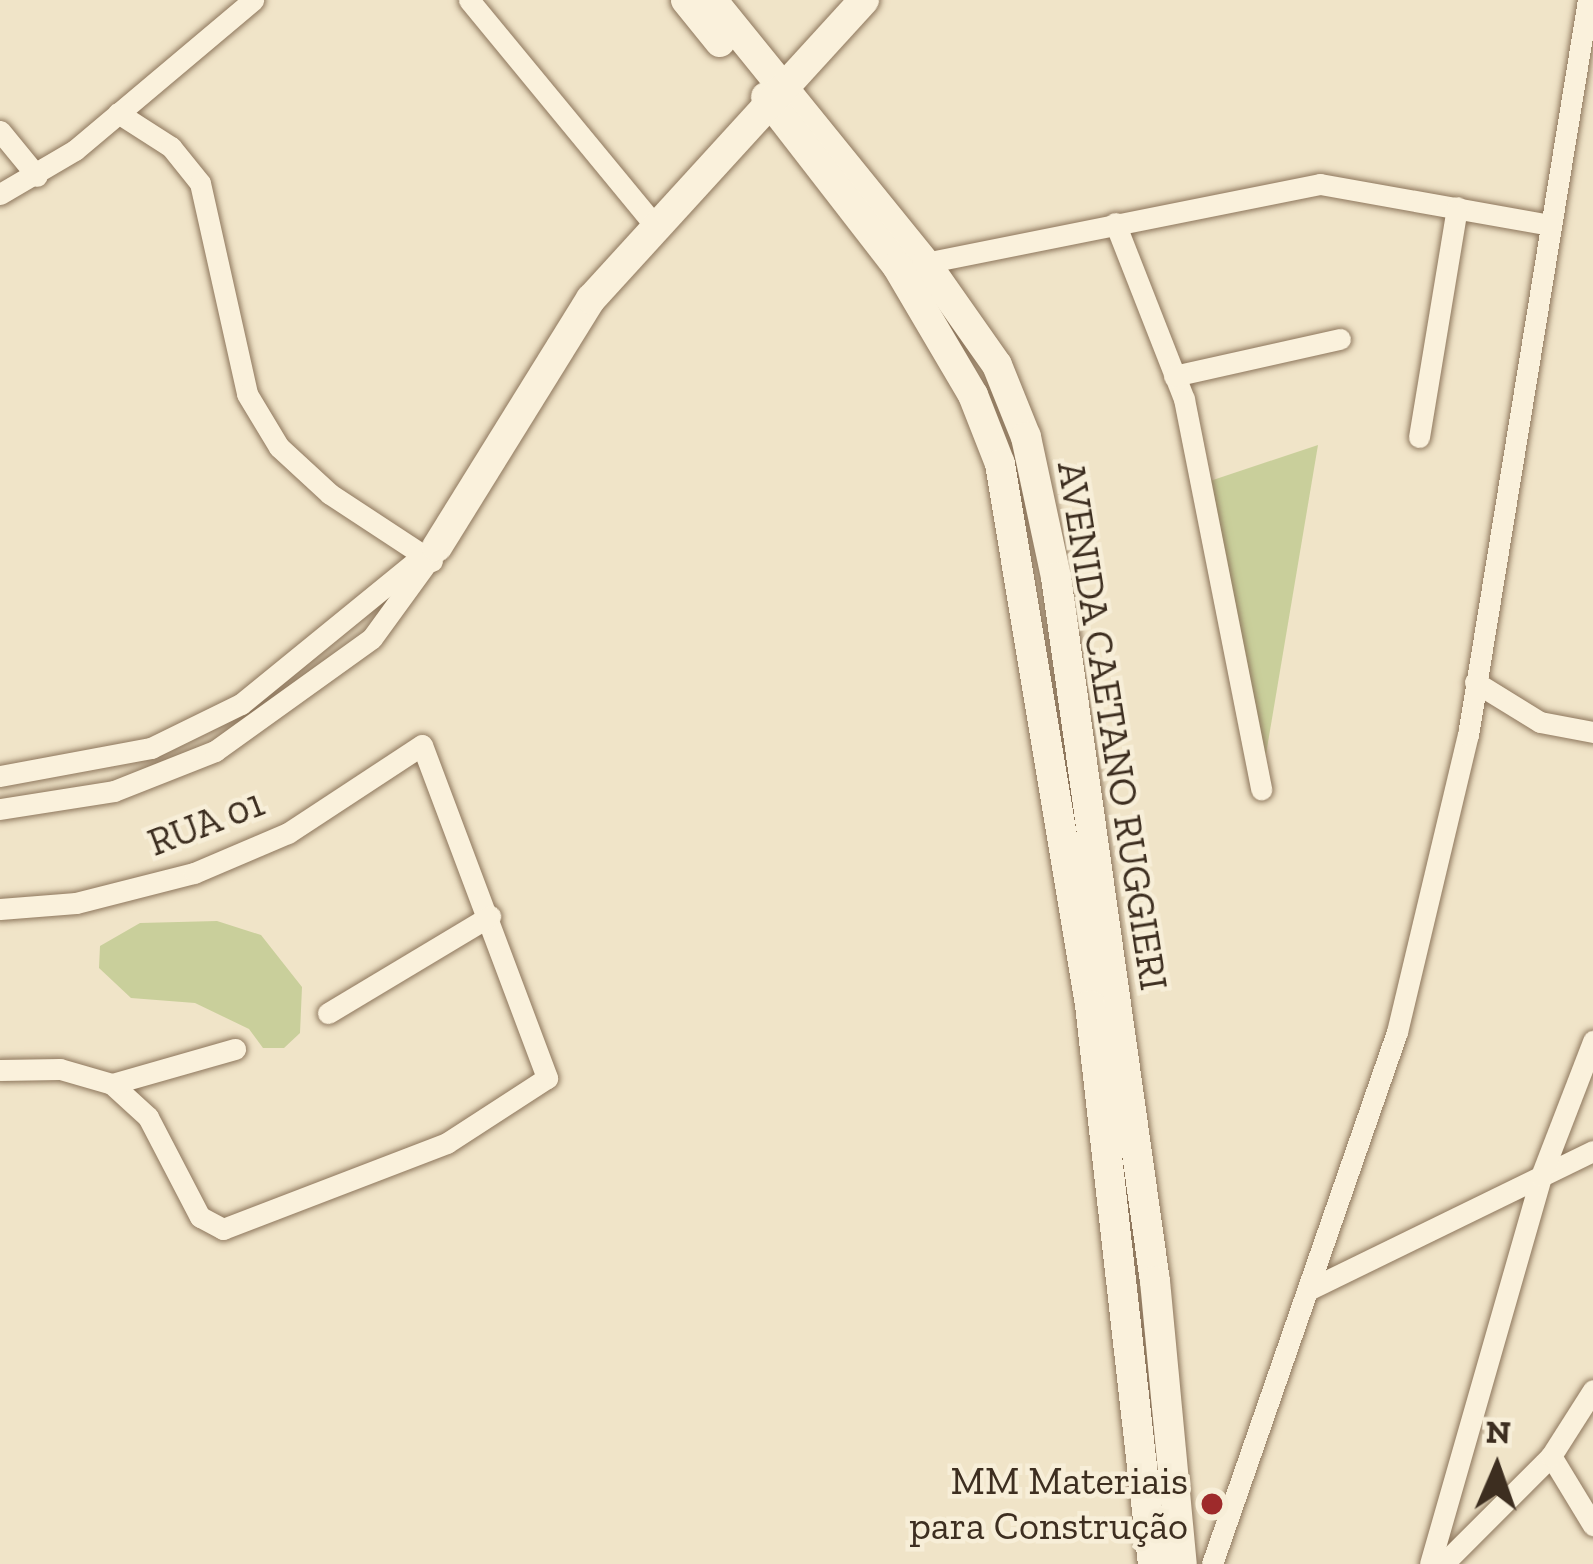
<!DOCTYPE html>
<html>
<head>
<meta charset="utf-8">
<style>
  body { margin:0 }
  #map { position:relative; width:1593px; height:1564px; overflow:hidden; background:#f0e4c8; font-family:"Zilla Slab",serif }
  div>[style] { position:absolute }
  .green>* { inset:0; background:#c9cf9b }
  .roads { filter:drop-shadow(0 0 3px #8d765c) drop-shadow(0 0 3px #8d765c) }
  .street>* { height:21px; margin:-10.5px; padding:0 10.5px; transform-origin:10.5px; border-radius:10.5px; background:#faf1dc }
  .secondary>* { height:30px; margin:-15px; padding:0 15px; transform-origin:15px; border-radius:15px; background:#faf1dc }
  .dots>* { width:33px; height:33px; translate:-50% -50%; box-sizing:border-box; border:6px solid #f7eed8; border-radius:50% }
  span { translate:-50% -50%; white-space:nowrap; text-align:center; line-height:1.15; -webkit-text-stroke:9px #f7eed8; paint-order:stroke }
  .street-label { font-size:39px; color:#3d2e20 }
  .poi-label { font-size:39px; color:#3d2e20 }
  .right { translate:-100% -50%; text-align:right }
  .north { position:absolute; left:1437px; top:1408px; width:120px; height:120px; -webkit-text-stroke:9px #f7eed8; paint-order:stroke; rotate:2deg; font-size:33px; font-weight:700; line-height:48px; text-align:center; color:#3d2e20 }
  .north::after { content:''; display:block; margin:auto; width:42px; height:54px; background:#3d2e20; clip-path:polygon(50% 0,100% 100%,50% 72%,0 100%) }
</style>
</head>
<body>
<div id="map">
  <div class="green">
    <div style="clip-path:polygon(1318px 445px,1263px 772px,1210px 481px)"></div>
    <div style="clip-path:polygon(217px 921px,261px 935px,302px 987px,300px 1033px,284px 1048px,263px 1048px,249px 1029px,195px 1003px,131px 998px,99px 968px,100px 946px,140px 923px)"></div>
  </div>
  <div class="roads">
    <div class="street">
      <div style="left:469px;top:0;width:296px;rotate:50.5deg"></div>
      <div style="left:118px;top:113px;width:63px;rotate:32.7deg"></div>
      <div style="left:171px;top:147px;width:46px;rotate:51.1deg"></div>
      <div style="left:200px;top:183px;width:216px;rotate:77.4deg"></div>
      <div style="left:247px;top:394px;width:62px;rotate:58.9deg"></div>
      <div style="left:279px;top:447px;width:69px;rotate:42.7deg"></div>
      <div style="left:330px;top:494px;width:122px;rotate:33.3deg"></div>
      <div style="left:0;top:131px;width:58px;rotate:50.6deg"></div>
      <div style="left:0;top:194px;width:87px;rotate:-30.4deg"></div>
      <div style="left:75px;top:150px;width:233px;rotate:-40.1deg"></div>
      <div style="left:1115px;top:223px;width:189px;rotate:68.6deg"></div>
      <div style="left:1184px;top:399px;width:398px;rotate:78.8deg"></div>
      <div style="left:915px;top:265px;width:413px;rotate:-11.3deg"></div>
      <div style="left:1320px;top:184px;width:234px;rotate:10.1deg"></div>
      <div style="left:1174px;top:376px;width:170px;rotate:-12.6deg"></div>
      <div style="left:1419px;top:437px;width:233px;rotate:-80.6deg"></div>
      <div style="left:1475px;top:682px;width:76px;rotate:31.6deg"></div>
      <div style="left:1540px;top:722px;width:54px;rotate:10.7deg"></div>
      <div style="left:0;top:776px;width:154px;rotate:-10.5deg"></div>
      <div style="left:151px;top:748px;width:100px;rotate:-26.1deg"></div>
      <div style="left:241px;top:704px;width:245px;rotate:-39.2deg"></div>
      <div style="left:0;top:809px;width:115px;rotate:-9deg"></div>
      <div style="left:114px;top:791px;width:109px;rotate:-21.6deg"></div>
      <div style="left:215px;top:751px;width:193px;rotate:-35.7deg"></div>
      <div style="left:372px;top:638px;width:109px;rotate:-54deg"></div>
      <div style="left:0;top:909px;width:76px;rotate:-4.5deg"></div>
      <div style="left:76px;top:903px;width:122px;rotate:-14.3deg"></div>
      <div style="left:194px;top:873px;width:102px;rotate:-23.1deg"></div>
      <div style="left:288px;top:833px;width:160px;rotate:-33.3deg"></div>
      <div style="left:422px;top:745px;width:356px;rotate:69.4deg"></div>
      <div style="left:547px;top:1078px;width:119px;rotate:147deg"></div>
      <div style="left:447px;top:1143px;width:240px;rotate:159deg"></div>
      <div style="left:223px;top:1229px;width:26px;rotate:-152deg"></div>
      <div style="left:200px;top:1217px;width:113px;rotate:-117.5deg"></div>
      <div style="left:148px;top:1117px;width:49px;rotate:-137.5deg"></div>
      <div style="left:112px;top:1084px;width:54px;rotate:-163.9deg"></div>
      <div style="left:60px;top:1069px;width:60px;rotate:179deg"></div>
      <div style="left:328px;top:1013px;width:189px;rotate:-30.9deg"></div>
      <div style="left:112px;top:1084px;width:128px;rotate:-15.9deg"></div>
      <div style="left:1308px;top:1290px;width:317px;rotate:-26deg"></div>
      <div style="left:1551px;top:1456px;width:81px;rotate:58.7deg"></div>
      <div style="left:1212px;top:1564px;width:563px;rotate:-70.83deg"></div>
      <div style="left:1397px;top:1032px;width:305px;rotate:-76.6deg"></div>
      <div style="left:1468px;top:735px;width:745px;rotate:-80.73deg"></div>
      <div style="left:1430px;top:1564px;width:404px;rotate:-74deg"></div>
      <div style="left:1541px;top:1176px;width:145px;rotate:-68.9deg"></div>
      <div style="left:1443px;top:1564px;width:153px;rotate:-45deg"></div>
      <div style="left:1551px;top:1456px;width:78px;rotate:-57.5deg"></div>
    </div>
    <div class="secondary">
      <div style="left:686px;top:0;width:54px;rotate:51deg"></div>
      <div style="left:712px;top:0;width:340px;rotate:51deg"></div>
      <div style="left:926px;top:264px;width:123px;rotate:54.9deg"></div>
      <div style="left:997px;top:365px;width:78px;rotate:68.1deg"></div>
      <div style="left:1026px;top:437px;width:143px;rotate:77.9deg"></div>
      <div style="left:1056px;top:577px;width:711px;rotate:82deg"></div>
      <div style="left:1155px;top:1281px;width:284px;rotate:84.6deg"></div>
      <div style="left:766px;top:97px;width:214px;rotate:52.2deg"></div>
      <div style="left:897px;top:266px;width:150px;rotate:59.5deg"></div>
      <div style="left:973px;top:395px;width:74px;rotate:68.6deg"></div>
      <div style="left:1000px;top:464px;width:548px;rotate:80.55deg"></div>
      <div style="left:1090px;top:1005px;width:563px;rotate:83.57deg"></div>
      <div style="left:437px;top:547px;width:292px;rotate:-58.2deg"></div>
      <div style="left:591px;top:299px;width:405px;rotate:-47.6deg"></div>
    </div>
  </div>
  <div class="dots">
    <div style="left:1212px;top:1504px;background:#9e2a2b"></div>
  </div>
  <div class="street-label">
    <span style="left:1112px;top:726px;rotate:81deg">AVENIDA CAETANO RUGGIERI</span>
    <span style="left:206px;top:823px;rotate:-21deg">RUA 01</span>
  </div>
  <div class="poi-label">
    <span class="right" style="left:1188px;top:1504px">MM Materiais<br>para Construção</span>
  </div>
  <div class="north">N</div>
</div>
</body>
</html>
